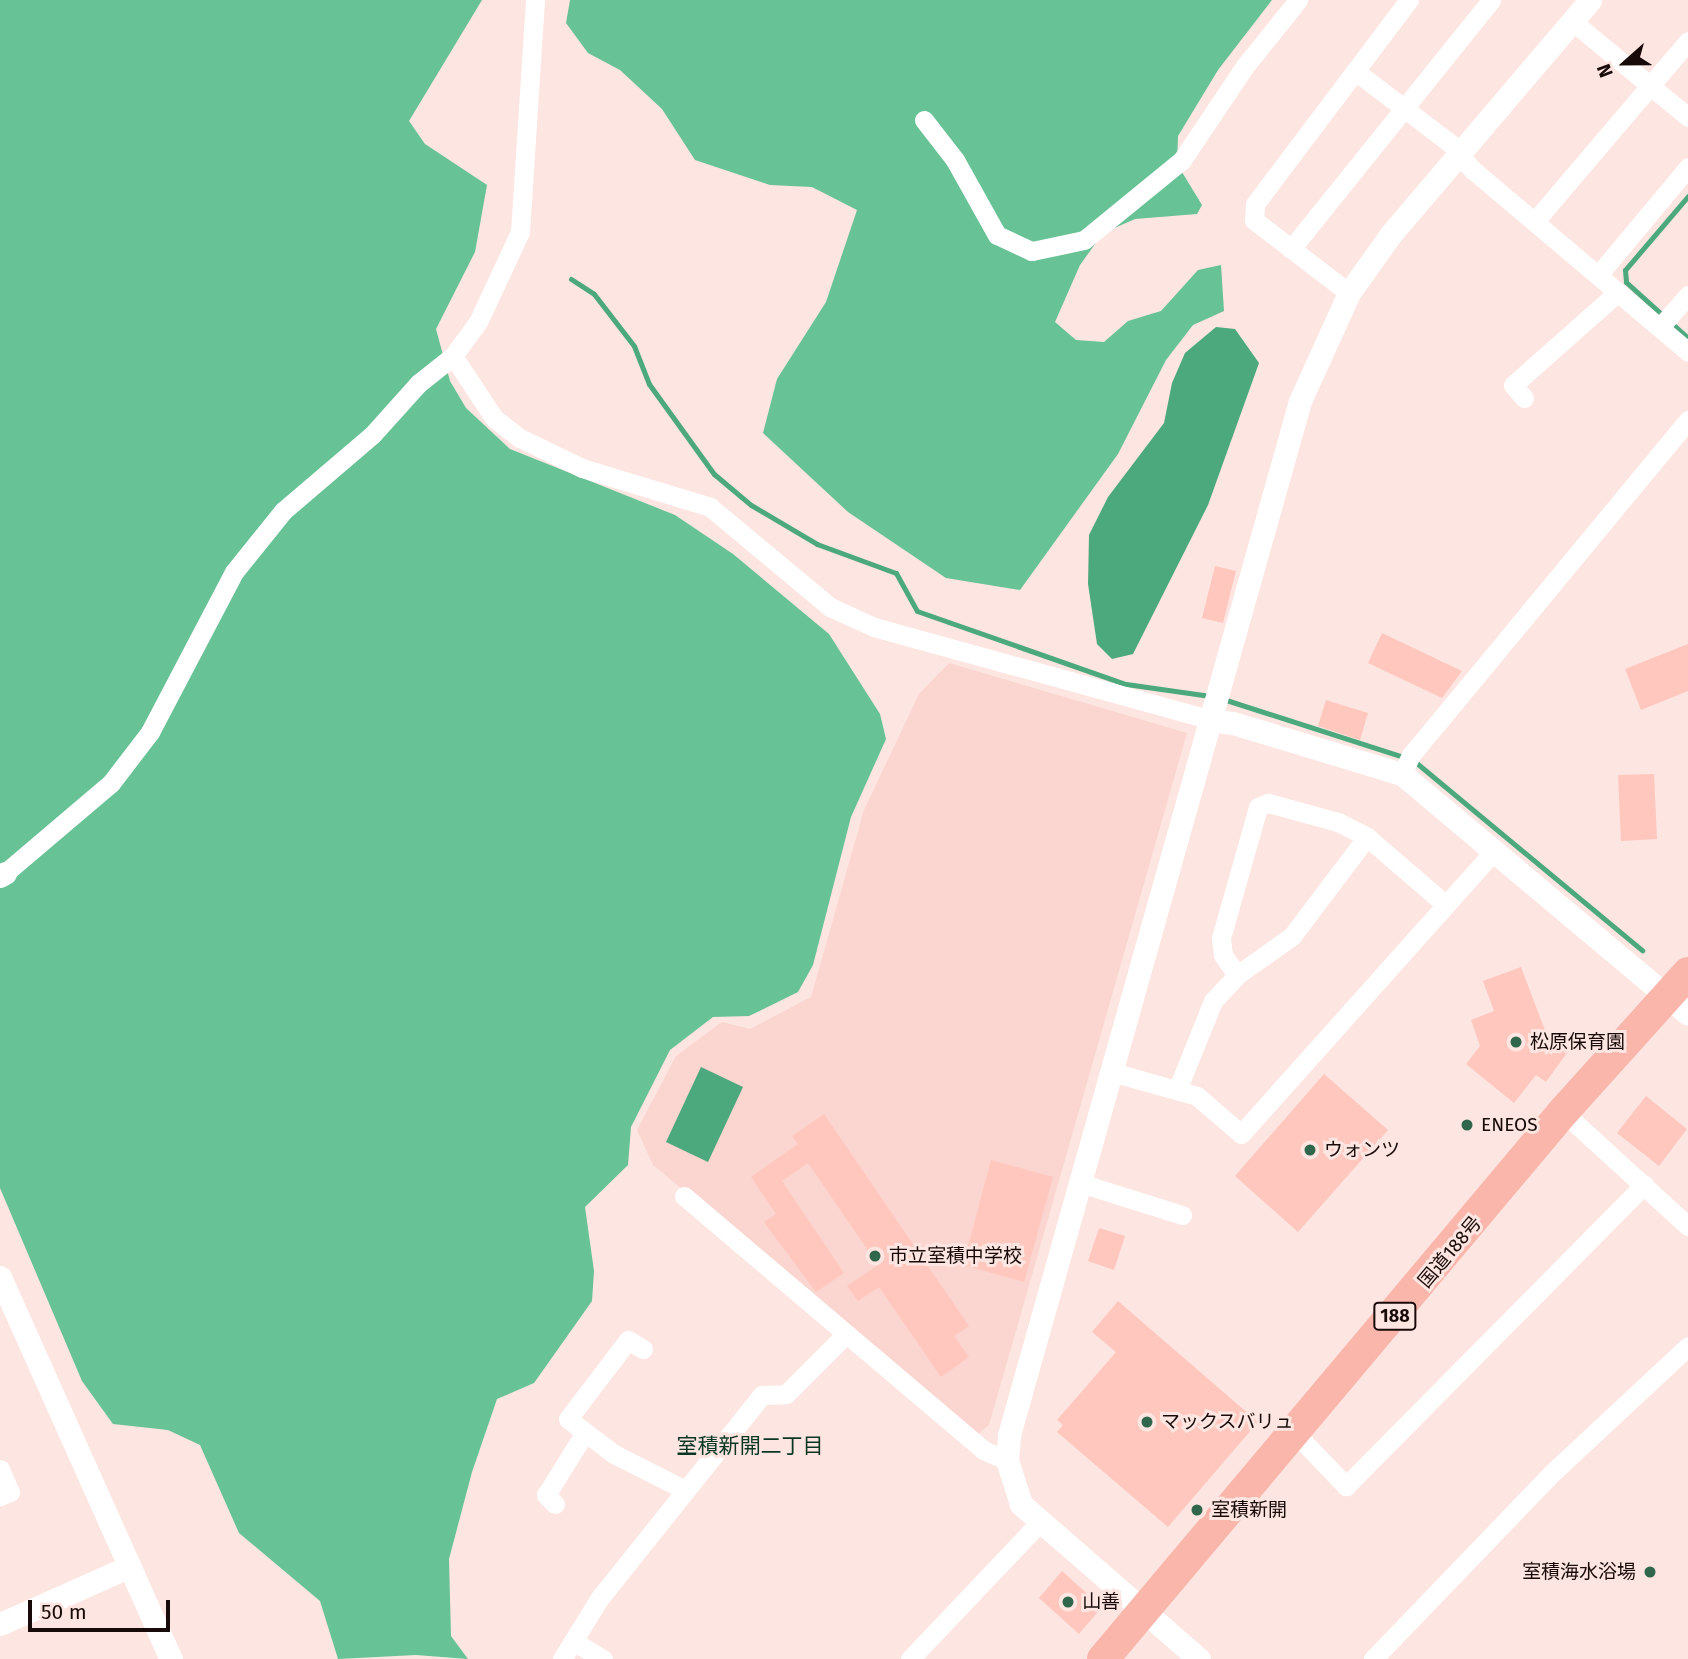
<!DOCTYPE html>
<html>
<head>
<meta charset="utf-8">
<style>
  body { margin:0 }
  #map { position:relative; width:1688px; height:1659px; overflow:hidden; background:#fde5e1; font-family:"Fira Sans","Noto Sans JP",sans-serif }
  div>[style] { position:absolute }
  .built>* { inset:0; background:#fbd5cf }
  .forest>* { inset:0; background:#67c295 }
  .water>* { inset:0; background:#4ca87d }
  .stream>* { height:5px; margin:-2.5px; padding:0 2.5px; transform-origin:2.5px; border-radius:2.5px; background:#4ca87d }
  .building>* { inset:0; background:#ffc7be }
  .minor>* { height:19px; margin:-9.5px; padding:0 9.5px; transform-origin:9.5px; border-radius:9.5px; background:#fff }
  .tertiary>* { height:23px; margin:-11.5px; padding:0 11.5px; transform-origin:11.5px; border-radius:11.5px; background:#fff }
  .trunk>* { height:32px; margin:-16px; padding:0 16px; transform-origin:16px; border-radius:16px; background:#fab6ab }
  .dots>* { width:19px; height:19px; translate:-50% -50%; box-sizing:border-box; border:4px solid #fde5e1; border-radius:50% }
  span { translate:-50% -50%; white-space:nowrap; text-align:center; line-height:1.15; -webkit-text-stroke:6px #fde5e1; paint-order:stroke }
  .shield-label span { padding:2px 5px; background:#fde5e1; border:2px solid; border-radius:5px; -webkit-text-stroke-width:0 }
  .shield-label { font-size:18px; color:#170a08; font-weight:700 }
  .poi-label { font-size:19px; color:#170a08 }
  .left { translate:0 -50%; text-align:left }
  .right { translate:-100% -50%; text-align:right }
  .street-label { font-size:19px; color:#170a08 }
  .neighbourhood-label { font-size:21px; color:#083623 }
  .north { position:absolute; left:1590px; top:28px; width:70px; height:70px; -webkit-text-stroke:5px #fde5e1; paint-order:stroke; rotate:249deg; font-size:19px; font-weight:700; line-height:28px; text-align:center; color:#170a08 }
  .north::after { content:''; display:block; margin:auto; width:24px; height:32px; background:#170a08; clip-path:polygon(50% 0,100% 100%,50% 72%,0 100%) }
  .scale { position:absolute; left:28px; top:1600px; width:142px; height:32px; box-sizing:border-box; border:4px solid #170a08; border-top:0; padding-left:9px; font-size:21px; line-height:24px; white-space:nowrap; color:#170a08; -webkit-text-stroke:5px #fde5e1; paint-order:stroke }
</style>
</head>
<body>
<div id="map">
  <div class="built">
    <div style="clip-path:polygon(949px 663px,1187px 733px,989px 1425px,978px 1434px,653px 1165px,637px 1130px,676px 1056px,722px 1022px,750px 1029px,811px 997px,864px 810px,919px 694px)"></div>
  </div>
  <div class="forest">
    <div style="clip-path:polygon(0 0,482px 0,409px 121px,425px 144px,487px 185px,475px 252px,436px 329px,450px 381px,466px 408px,510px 449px,675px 515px,733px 554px,829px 634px,880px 714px,886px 739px,851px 817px,813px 965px,798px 992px,749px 1016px,713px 1017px,670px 1050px,631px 1127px,628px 1165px,585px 1207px,594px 1271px,592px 1301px,534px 1383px,497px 1399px,472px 1472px,449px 1559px,451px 1636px,468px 1659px,416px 1655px,338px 1659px,320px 1601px,239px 1533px,200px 1445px,168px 1430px,113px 1424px,82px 1381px,0 1188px)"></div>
    <div style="clip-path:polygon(570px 0,1272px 0,1218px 70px,1178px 136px,1177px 164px,1202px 205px,1197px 214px,1135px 219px,1103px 233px,1080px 265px,1055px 322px,1076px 340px,1104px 342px,1128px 321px,1161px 311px,1198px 270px,1221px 265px,1224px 311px,1193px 325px,1166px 360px,1118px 454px,1020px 590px,946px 578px,848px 512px,763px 433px,777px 379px,826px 302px,857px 210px,812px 187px,770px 185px,695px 160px,662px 109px,620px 70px,588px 53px,566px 23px)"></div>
  </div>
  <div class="water">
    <div style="clip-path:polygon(1216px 327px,1235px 329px,1259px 363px,1208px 505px,1133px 654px,1112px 659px,1097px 644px,1088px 584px,1089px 535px,1108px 497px,1164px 423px,1172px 383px,1185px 353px)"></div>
    <div style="clip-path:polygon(701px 1067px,743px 1087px,708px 1162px,666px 1142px)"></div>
  </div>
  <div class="stream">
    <div style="left:1688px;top:196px;width:97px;rotate:130.4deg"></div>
    <div style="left:1625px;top:270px;width:12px;rotate:85deg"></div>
    <div style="left:1626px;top:282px;width:84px;rotate:42.1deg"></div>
    <div style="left:571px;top:279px;width:27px;rotate:33deg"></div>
    <div style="left:594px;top:294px;width:66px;rotate:52.4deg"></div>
    <div style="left:634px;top:346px;width:41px;rotate:68.5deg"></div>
    <div style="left:649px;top:384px;width:111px;rotate:54.2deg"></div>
    <div style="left:714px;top:474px;width:48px;rotate:40deg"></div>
    <div style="left:751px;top:505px;width:77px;rotate:30.6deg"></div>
    <div style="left:817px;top:544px;width:84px;rotate:20.2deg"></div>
    <div style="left:896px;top:573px;width:43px;rotate:61.1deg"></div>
    <div style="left:917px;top:611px;width:221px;rotate:19.3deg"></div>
    <div style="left:1126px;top:684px;width:85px;rotate:8.1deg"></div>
    <div style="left:1223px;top:699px;width:190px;rotate:17.8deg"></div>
    <div style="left:1413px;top:760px;width:298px;rotate:39.7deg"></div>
  </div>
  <div class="building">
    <div style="clip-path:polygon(1215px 566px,1236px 571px,1223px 623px,1202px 618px)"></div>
    <div style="clip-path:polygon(1382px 633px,1462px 671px,1442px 698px,1368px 663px)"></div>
    <div style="clip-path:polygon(1688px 644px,1688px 691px,1641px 710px,1625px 669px)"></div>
    <div style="clip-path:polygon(1326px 700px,1368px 713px,1360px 740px,1318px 726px)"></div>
    <div style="clip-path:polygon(1654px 774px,1657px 839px,1621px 841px,1618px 775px)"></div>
    <div style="clip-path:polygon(1521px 967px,1546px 1033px,1569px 1050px,1546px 1082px,1536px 1075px,1514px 1103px,1466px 1064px,1480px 1046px,1471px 1020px,1494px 1011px,1483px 981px)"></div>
    <div style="clip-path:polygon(1324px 1074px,1388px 1130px,1298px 1232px,1235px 1176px)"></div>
    <div style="clip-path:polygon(1646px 1096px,1687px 1129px,1659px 1166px,1617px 1133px)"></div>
    <div style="clip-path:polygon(824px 1114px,969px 1326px,954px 1336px,969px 1357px,941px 1377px,879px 1287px,858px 1301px,847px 1286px,878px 1265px,808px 1163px,782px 1181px,844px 1273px,816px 1292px,764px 1222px,776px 1214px,751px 1177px,798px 1144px,792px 1136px)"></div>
    <div style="clip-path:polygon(991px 1160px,1053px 1177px,1024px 1282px,963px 1265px)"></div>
    <div style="clip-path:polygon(1099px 1228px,1125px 1236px,1114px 1270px,1088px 1261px)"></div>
    <div style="clip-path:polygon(1118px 1301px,1258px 1422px,1168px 1527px,1057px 1432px,1063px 1425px,1057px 1420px,1116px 1352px,1092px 1332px)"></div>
    <div style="clip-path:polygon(1062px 1571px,1102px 1607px,1079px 1634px,1039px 1598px)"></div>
  </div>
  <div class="minor">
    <div style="left:1572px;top:21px;width:151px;rotate:39.6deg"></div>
    <div style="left:1355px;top:71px;width:119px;rotate:37.2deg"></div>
    <div style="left:1450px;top:143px;width:35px;rotate:50deg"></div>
    <div style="left:1473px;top:170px;width:282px;rotate:40.2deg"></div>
    <div style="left:924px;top:120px;width:51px;rotate:52.2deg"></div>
    <div style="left:955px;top:160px;width:86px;rotate:60.8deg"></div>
    <div style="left:997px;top:235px;width:38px;rotate:25deg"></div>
    <div style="left:1032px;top:251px;width:53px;rotate:-11.9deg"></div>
    <div style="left:1084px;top:240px;width:127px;rotate:-39.2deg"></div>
    <div style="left:1182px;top:160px;width:113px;rotate:-56.2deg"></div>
    <div style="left:1245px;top:66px;width:85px;rotate:-51.2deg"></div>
    <div style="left:1535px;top:221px;width:236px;rotate:-49.6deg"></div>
    <div style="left:1291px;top:249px;width:319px;rotate:-51.2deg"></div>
    <div style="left:1599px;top:274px;width:139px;rotate:-50.2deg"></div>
    <div style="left:1349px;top:293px;width:120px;rotate:-142.5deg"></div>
    <div style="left:1254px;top:220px;width:16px;rotate:-86deg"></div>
    <div style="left:1255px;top:204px;width:256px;rotate:-53deg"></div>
    <div style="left:1660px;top:327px;width:43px;rotate:-48.8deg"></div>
    <div style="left:453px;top:356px;width:74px;rotate:56.5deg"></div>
    <div style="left:494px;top:418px;width:33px;rotate:38deg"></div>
    <div style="left:520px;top:438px;width:69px;rotate:25.8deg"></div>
    <div style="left:582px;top:468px;width:134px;rotate:16.9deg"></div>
    <div style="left:710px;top:507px;width:156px;rotate:39.8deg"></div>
    <div style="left:830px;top:607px;width:48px;rotate:24.4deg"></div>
    <div style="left:874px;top:627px;width:350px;rotate:15.4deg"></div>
    <div style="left:1524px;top:398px;width:17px;rotate:-130deg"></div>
    <div style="left:1513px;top:385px;width:140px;rotate:-41.5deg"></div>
    <div style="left:1402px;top:774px;width:21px;rotate:-65deg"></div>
    <div style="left:1411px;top:755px;width:435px;rotate:-50.4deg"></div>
    <div style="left:5px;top:873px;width:139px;rotate:-40.3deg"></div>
    <div style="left:111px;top:783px;width:64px;rotate:-52.6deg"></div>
    <div style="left:150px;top:732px;width:181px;rotate:-62.3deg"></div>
    <div style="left:234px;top:572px;width:78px;rotate:-51.2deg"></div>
    <div style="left:283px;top:511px;width:118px;rotate:-40.5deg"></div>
    <div style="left:373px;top:434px;width:69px;rotate:-48deg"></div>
    <div style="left:419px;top:383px;width:43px;rotate:-38.5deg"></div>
    <div style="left:453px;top:356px;width:42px;rotate:-53.7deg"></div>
    <div style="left:478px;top:322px;width:99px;rotate:-65deg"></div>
    <div style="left:520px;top:232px;width:232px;rotate:-86.3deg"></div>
    <div style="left:1237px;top:975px;width:24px;rotate:-125deg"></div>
    <div style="left:1223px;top:955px;width:17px;rotate:-97deg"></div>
    <div style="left:1221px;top:938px;width:136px;rotate:-74.2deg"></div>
    <div style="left:1258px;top:807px;width:11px;rotate:-22deg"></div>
    <div style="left:1268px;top:803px;width:73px;rotate:15.2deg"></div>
    <div style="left:1338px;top:822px;width:33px;rotate:27deg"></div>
    <div style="left:1367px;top:837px;width:103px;rotate:40.7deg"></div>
    <div style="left:1112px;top:1072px;width:88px;rotate:15.8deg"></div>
    <div style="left:1197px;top:1096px;width:58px;rotate:40.8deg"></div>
    <div style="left:1241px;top:1134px;width:378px;rotate:-48.2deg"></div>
    <div style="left:1178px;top:1088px;width:94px;rotate:-68.1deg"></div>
    <div style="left:1213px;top:1001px;width:35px;rotate:-47deg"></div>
    <div style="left:1237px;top:975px;width:67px;rotate:-35.3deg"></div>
    <div style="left:1292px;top:936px;width:124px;rotate:-52.9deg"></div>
    <div style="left:1563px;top:1112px;width:169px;rotate:42.4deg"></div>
    <div style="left:1080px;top:1183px;width:107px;rotate:17.4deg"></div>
    <div style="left:684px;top:1196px;width:392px;rotate:40.3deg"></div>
    <div style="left:983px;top:1450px;width:26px;rotate:23deg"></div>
    <div style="left:643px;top:1349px;width:17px;rotate:-149deg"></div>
    <div style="left:628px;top:1340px;width:99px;rotate:127.2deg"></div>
    <div style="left:568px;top:1419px;width:58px;rotate:37.3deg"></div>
    <div style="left:614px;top:1454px;width:77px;rotate:26.9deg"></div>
    <div style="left:1295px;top:1433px;width:74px;rotate:46.1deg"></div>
    <div style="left:1346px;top:1486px;width:424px;rotate:-45.3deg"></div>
    <div style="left:0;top:1469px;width:25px;rotate:67deg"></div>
    <div style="left:10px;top:1492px;width:11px;rotate:158deg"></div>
    <div style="left:555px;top:1504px;width:13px;rotate:-135deg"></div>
    <div style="left:546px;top:1495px;width:72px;rotate:-58.1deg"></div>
    <div style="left:573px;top:1641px;width:35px;rotate:31deg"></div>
    <div style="left:562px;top:1659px;width:70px;rotate:-58.3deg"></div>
    <div style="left:599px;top:1599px;width:261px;rotate:-51.4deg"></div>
    <div style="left:762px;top:1395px;width:24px;rotate:-2deg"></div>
    <div style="left:786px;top:1394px;width:83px;rotate:-45deg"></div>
    <div style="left:910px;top:1659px;width:187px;rotate:-46.5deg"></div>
    <div style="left:1373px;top:1659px;width:258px;rotate:-46.1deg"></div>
    <div style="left:1552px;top:1473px;width:186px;rotate:-43deg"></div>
  </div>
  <div class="tertiary">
    <div style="left:1211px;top:720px;width:22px;rotate:8deg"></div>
    <div style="left:1233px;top:723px;width:177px;rotate:16.8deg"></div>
    <div style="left:1402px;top:774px;width:373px;rotate:40deg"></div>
    <div style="left:0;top:876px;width:6px;rotate:-31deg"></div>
    <div style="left:0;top:1277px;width:419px;rotate:65.9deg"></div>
    <div style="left:0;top:1624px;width:142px;rotate:-24deg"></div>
    <div style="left:1199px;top:1659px;width:236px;rotate:-139deg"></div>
    <div style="left:1021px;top:1504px;width:46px;rotate:-107.7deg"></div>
    <div style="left:1007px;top:1460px;width:25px;rotate:-85deg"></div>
    <div style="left:1009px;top:1435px;width:1074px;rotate:-74.28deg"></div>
    <div style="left:1300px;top:401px;width:119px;rotate:-65.6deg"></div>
    <div style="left:1349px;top:293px;width:72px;rotate:-54.6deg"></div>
    <div style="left:1391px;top:234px;width:307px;rotate:-49.6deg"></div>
  </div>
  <div class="trunk">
    <div style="left:1103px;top:1659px;width:715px;rotate:-49.94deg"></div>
    <div style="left:1563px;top:1112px;width:187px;rotate:-48deg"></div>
  </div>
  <div class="dots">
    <div style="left:1516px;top:1042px;background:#30664c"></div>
    <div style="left:1467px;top:1125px;background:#30664c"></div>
    <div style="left:1310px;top:1150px;background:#30664c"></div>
    <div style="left:875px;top:1256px;background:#30664c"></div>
    <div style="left:1147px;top:1422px;background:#30664c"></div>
    <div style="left:1197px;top:1510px;background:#30664c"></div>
    <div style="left:1650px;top:1572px;background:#30664c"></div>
    <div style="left:1068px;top:1602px;background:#30664c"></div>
  </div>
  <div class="shield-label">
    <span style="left:1395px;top:1316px">188</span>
  </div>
  <div class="poi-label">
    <span class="left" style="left:1530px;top:1042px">松原保育園</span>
    <span class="left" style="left:1481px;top:1125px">ENEOS</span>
    <span class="left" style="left:1324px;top:1150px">ウォンツ</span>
    <span class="left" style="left:889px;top:1256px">市立室積中学校</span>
    <span class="left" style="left:1161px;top:1422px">マックスバリュ</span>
    <span class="left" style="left:1211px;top:1510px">室積新開</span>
    <span class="right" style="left:1636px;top:1572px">室積海水浴場</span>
    <span class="left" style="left:1082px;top:1602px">山善</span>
  </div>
  <div class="street-label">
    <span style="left:1450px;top:1252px;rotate:-50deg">国道188号</span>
  </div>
  <div class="neighbourhood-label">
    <span style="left:750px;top:1446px">室積新開二丁目</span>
  </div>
  <div class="north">N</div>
  <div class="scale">50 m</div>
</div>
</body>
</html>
